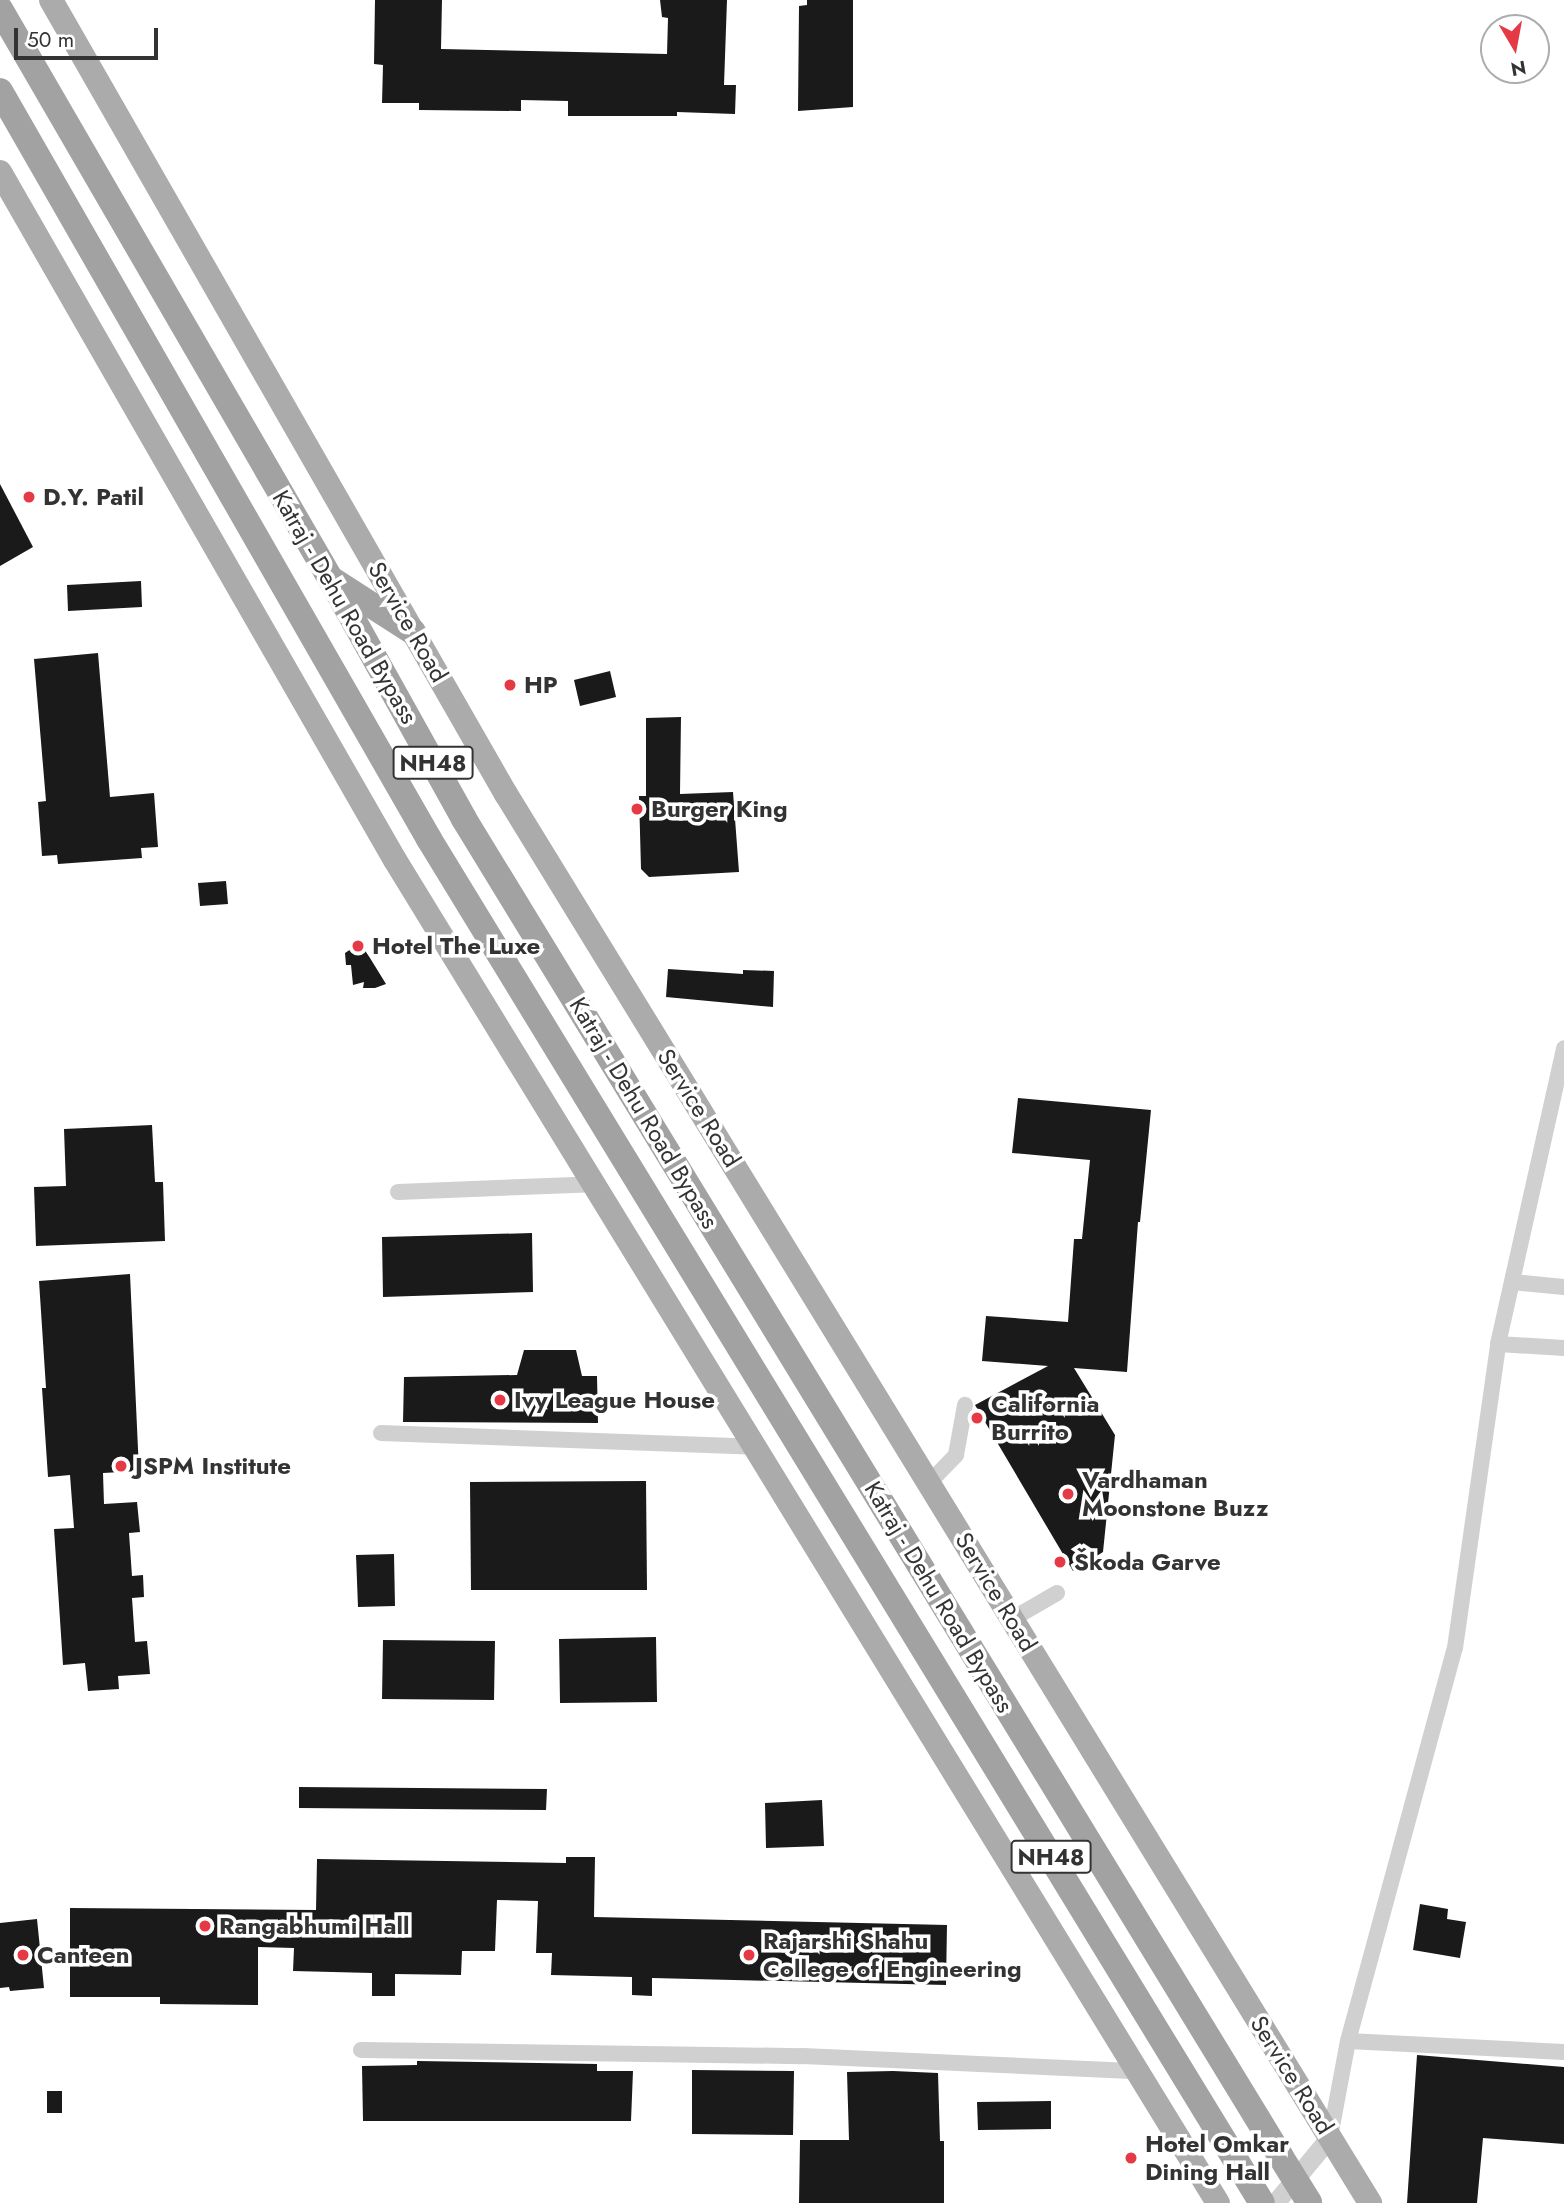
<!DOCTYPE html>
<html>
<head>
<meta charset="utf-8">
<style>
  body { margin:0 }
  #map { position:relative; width:1564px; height:2203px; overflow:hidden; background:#fff; font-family:Jost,sans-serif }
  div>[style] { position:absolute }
  .building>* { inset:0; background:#1a1a1a }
  .minor>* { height:16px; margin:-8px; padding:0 8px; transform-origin:8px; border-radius:8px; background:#d0d0d0 }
  .tertiary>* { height:19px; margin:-9.5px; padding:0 9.5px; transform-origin:9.5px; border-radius:9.5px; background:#d0d0d0 }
  .primary>* { height:24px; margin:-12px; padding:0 12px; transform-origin:12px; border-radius:12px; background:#ababab }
  .trunk>* { height:26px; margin:-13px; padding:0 13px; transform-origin:13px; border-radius:13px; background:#a2a2a2 }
  .trunk-bridge>* { height:26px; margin:-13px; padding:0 13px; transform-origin:13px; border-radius:13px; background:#a2a2a2 }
  .dots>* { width:19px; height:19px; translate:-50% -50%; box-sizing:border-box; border:4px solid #fff; border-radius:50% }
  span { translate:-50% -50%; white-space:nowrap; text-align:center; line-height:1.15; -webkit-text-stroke:7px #fff; paint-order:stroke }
  .shield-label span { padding:2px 5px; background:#fff; border:2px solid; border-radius:5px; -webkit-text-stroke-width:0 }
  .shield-label { font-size:23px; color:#333; font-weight:700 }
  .poi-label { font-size:24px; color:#333; font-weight:700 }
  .left { translate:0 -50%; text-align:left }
  .street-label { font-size:24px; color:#333 }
  .north { position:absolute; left:1480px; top:14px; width:70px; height:70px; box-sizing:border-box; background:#fff; border:2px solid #adadad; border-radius:50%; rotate:170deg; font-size:19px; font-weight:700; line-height:28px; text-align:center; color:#333 }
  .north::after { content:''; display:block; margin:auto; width:24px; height:32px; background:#e63946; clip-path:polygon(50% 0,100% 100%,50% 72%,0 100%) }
  .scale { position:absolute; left:14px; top:28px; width:144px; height:32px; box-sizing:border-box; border:4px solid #333; border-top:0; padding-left:9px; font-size:21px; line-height:24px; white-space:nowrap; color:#333; -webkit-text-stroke:5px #fff; paint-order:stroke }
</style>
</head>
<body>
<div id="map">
  <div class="building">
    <div style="clip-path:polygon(375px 0,442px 0,441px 49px,667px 54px,668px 18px,662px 17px,660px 0,727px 0,724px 85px,736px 85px,735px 114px,677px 112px,677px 116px,568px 116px,568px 101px,521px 100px,521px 111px,419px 110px,419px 103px,382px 103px,383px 65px,374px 64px)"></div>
    <div style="clip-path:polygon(807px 0,853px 0,853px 107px,798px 111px,799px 6px,807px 5px)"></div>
    <div style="clip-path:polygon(0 484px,33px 547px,0 566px)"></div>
    <div style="clip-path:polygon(141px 581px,142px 607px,68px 611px,67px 585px)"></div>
    <div style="clip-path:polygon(98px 653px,110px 797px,154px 793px,158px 847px,141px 848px,142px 858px,58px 864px,57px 855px,42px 856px,38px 802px,46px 801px,34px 659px)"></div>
    <div style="clip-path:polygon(610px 671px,616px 697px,580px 706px,574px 680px)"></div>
    <div style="clip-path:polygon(681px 717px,680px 794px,733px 792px,739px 872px,649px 877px,641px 869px,639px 796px,646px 796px,646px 718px)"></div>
    <div style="clip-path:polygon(226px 881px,228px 904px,200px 906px,198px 883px)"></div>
    <div style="clip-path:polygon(360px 943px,370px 958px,386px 984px,375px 988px,363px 988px,364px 982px,353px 985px,351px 965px,346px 965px,345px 953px)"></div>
    <div style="clip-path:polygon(668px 969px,743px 974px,743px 970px,774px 971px,773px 1007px,666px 997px)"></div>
    <div style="clip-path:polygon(1018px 1098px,1151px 1110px,1140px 1222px,1138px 1222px,1127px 1372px,1074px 1368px,1115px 1435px,1103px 1552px,1073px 1571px,975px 1405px,1048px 1366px,982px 1361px,986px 1316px,1068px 1322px,1074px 1239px,1082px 1239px,1090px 1160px,1012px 1153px)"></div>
    <div style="clip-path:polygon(152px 1125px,155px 1182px,163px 1182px,165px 1241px,36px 1246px,34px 1187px,66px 1186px,64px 1129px)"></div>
    <div style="clip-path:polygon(532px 1233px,533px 1292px,383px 1297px,382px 1237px)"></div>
    <div style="clip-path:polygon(130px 1274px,139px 1471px,103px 1473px,104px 1504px,137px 1502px,140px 1532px,129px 1533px,132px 1576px,143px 1575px,144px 1597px,132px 1598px,135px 1642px,147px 1641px,150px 1674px,118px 1676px,119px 1689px,88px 1691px,85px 1663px,63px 1665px,54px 1529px,74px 1528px,70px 1475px,48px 1477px,42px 1388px,46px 1388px,39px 1281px)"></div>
    <div style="clip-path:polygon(524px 1350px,576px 1350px,582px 1376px,597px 1376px,598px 1423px,403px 1422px,404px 1377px,517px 1375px)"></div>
    <div style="clip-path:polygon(646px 1481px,647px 1590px,471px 1590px,470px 1482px)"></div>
    <div style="clip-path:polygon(394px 1554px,395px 1606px,358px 1607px,356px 1555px)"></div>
    <div style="clip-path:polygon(656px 1637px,657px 1702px,560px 1703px,559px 1639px)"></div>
    <div style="clip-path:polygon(383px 1640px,495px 1641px,494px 1700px,382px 1699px)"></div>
    <div style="clip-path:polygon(299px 1787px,547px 1789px,546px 1810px,299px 1808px)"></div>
    <div style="clip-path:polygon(822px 1800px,824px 1846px,766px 1848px,765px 1803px)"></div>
    <div style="clip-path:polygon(566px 1857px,595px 1857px,594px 1917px,947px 1925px,946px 1985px,652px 1978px,652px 1996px,632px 1995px,632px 1977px,551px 1975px,552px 1953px,536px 1953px,538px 1901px,497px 1900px,495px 1951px,462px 1951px,461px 1975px,395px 1974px,395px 1996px,372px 1996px,372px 1973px,293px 1971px,294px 1948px,258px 1947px,258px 2005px,160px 2004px,160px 1997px,70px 1997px,70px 1908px,316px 1910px,317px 1859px,566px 1863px)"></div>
    <div style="clip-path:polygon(1420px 1904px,1448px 1909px,1447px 1919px,1466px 1922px,1460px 1958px,1413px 1950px)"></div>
    <div style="clip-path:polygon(37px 1919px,44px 1988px,10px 1991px,9px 1987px,0 1988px,0 1923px)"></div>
    <div style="clip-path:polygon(1417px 2055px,1564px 2067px,1564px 2144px,1483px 2138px,1477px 2203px,1407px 2203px)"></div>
    <div style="clip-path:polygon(417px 2061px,597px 2064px,597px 2071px,633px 2071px,631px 2121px,363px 2121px,362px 2066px,417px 2065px)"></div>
    <div style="clip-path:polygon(692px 2070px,794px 2071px,793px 2135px,692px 2134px)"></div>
    <div style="clip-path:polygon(893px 2071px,938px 2073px,940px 2141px,944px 2141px,944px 2203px,799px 2203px,800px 2140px,849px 2140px,847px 2072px)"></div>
    <div style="clip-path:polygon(47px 2091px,62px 2091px,62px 2113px,47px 2113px)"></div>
    <div style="clip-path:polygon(1051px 2101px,1051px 2129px,978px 2130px,977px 2102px)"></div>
  </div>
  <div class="minor">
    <div style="left:398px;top:1192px;width:195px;rotate:-2.3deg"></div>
    <div style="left:1512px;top:1282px;width:52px;rotate:5.5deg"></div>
    <div style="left:1498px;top:1344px;width:66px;rotate:3.5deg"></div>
    <div style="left:381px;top:1433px;width:374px;rotate:2.1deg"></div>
    <div style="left:929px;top:1483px;width:39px;rotate:-46deg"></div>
    <div style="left:956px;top:1455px;width:51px;rotate:-79.8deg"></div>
    <div style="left:1012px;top:1619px;width:52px;rotate:-30deg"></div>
    <div style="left:1348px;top:2041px;width:216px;rotate:2.9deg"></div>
    <div style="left:361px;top:2050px;width:442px;rotate:0.8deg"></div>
    <div style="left:803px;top:2056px;width:334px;rotate:2.6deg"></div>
    <div style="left:1330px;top:2137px;width:98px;rotate:-79.4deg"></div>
    <div style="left:1348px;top:2041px;width:407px;rotate:-74.8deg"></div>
    <div style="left:1455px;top:1648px;width:307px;rotate:-81.9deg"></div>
    <div style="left:1498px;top:1344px;width:303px;rotate:-77.4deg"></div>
  </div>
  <div class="tertiary">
    <div style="left:1275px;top:2203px;width:86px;rotate:-50.2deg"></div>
  </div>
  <div class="primary">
    <div style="left:51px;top:0;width:915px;rotate:60.19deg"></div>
    <div style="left:506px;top:794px;width:1653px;rotate:58.48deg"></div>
    <div style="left:0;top:172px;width:793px;rotate:60.14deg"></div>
    <div style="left:395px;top:860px;width:1575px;rotate:58.5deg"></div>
  </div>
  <div class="trunk">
    <div style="left:0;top:9px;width:658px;rotate:59.89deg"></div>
    <div style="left:330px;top:578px;width:276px;rotate:60.9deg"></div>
    <div style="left:464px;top:819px;width:1568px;rotate:58.59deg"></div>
    <div style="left:0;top:91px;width:862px;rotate:60.16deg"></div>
    <div style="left:429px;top:839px;width:1598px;rotate:58.59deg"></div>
    <div style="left:334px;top:581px;width:94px;rotate:32.8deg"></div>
  </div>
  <div class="trunk-bridge">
    <div style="left:1281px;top:2157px;width:53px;rotate:58.1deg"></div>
  </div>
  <div class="dots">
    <div style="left:29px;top:497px;background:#e63946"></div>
    <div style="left:510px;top:685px;background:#e63946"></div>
    <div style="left:637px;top:809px;background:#e63946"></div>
    <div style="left:358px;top:946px;background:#e63946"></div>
    <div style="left:500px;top:1400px;background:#e63946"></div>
    <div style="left:977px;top:1418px;background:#e63946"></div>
    <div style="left:121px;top:1466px;background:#e63946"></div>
    <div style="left:1068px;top:1494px;background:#e63946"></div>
    <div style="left:1060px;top:1562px;background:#e63946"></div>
    <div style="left:205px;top:1926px;background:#e63946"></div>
    <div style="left:23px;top:1955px;background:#e63946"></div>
    <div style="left:749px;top:1955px;background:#e63946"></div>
    <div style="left:1131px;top:2158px;background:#e63946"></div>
  </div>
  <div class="shield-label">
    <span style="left:433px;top:763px">NH48</span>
    <span style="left:1051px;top:1857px">NH48</span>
  </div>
  <div class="poi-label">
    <span class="left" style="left:43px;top:497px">D.Y. Patil</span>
    <span class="left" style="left:524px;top:685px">HP</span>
    <span class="left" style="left:651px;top:809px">Burger King</span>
    <span class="left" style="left:372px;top:946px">Hotel The Luxe</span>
    <span class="left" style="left:514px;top:1400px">Ivy League House</span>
    <span class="left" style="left:991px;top:1418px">California<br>Burrito</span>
    <span class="left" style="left:135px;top:1466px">JSPM Institute</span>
    <span class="left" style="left:1082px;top:1494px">Vardhaman<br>Moonstone Buzz</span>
    <span class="left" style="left:1074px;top:1562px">Škoda Garve</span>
    <span class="left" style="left:219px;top:1926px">Rangabhumi Hall</span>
    <span class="left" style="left:763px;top:1955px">Rajarshi Shahu<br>College of Engineering</span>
    <span class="left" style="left:37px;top:1955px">Canteen</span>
    <span class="left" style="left:1145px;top:2158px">Hotel Omkar<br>Dining Hall</span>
  </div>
  <div class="street-label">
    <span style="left:345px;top:607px;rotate:60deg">Katraj - Dehu Road Bypass</span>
    <span style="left:408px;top:622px;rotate:60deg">Service Road</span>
    <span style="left:699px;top:1108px;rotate:58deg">Service Road</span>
    <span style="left:644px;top:1113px;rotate:59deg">Katraj - Dehu Road Bypass</span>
    <span style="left:996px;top:1592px;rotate:59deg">Service Road</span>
    <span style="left:939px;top:1597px;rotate:59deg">Katraj - Dehu Road Bypass</span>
    <span style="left:1292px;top:2075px;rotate:58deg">Service Road</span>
  </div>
  <div class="north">N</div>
  <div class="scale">50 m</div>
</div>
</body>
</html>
